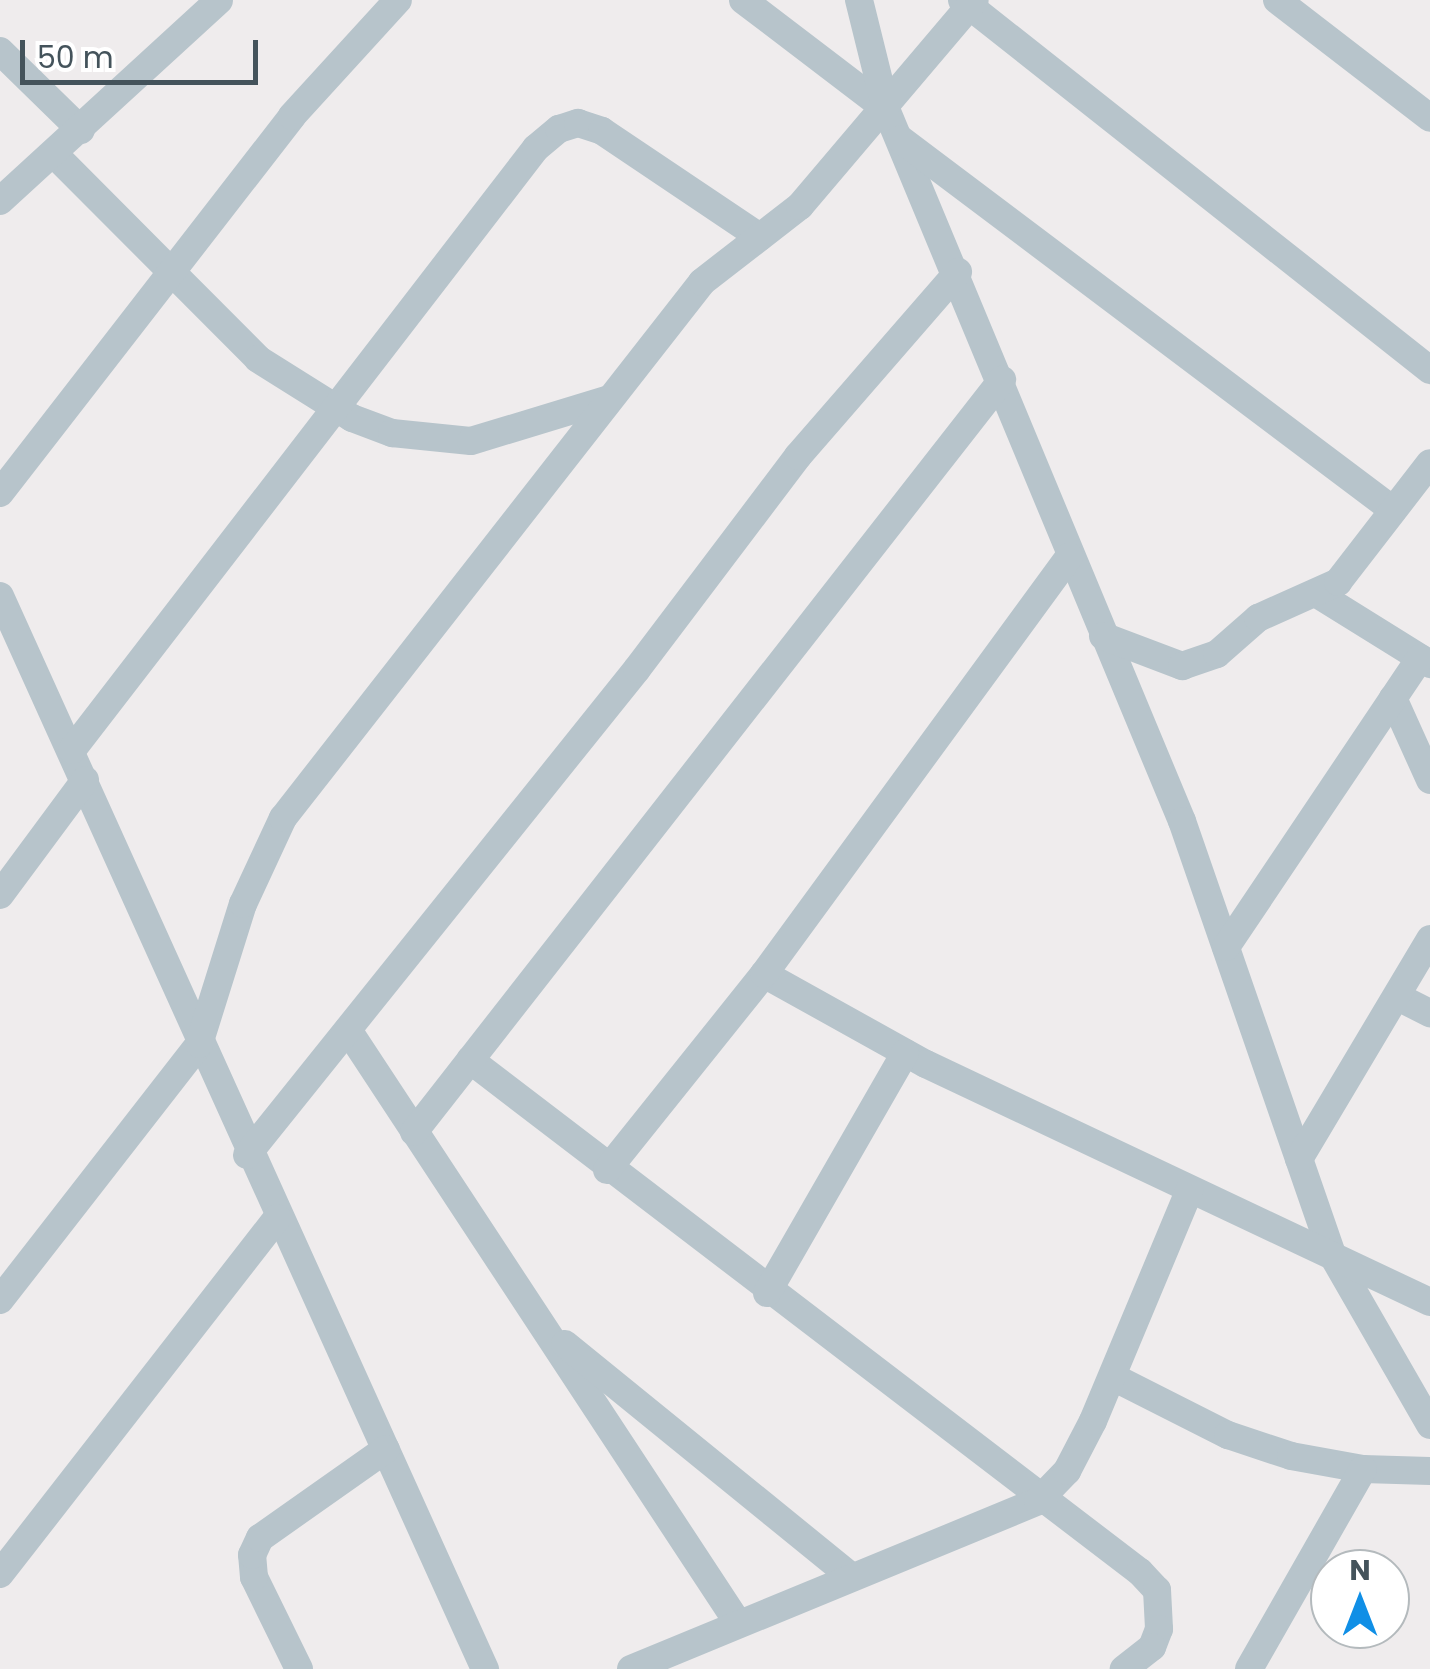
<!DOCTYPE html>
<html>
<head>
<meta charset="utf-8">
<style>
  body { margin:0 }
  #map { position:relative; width:1430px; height:1669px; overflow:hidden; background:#efeced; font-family:Poppins,sans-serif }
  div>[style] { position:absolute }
  .street>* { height:28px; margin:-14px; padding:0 14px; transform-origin:14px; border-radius:14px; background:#b7c4cb }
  span { translate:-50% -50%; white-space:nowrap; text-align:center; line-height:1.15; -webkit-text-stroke:9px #fff; paint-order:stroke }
  .north { position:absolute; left:1310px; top:1549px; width:100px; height:100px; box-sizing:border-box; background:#fff; border:2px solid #b4babd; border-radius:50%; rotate:0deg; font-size:28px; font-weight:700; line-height:40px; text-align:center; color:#44535b }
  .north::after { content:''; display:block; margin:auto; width:35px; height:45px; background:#108fe6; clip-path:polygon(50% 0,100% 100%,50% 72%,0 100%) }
  .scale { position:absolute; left:20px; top:40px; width:238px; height:45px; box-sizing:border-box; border:5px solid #44535b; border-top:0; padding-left:12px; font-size:30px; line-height:35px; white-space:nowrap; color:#44535b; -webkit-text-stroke:8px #fff; paint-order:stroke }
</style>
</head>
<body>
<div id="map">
  <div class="street">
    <div style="left:743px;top:0;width:180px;rotate:37.3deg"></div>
    <div style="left:859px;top:0;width:112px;rotate:76.1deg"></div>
    <div style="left:886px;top:109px;width:771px;rotate:67.43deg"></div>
    <div style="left:1182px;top:821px;width:460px;rotate:70.9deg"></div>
    <div style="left:1333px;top:1256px;width:195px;rotate:60.1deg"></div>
    <div style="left:962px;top:0;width:597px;rotate:38.33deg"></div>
    <div style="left:1277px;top:0;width:193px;rotate:37.6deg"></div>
    <div style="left:0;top:51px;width:113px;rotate:44.3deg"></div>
    <div style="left:900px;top:139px;width:617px;rotate:36.96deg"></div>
    <div style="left:54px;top:154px;width:289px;rotate:45.1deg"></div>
    <div style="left:258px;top:359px;width:111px;rotate:32.1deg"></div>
    <div style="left:352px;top:418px;width:43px;rotate:20.6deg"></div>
    <div style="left:392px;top:433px;width:79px;rotate:5.8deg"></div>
    <div style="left:471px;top:441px;width:144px;rotate:-16.9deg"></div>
    <div style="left:0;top:201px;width:297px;rotate:-42.5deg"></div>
    <div style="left:0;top:493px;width:477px;rotate:-52.2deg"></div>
    <div style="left:292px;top:116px;width:157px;rotate:-47.6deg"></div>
    <div style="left:1319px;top:595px;width:131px;rotate:31.9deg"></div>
    <div style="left:0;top:596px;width:1178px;rotate:65.68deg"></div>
    <div style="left:1103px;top:636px;width:85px;rotate:20.8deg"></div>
    <div style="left:1182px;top:666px;width:37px;rotate:-19deg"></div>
    <div style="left:1217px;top:654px;width:55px;rotate:-41.3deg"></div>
    <div style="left:1258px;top:618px;width:88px;rotate:-24.2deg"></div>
    <div style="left:1338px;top:582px;width:150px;rotate:-52.3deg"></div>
    <div style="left:1393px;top:698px;width:90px;rotate:65.7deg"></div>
    <div style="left:72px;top:750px;width:760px;rotate:-52.38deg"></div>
    <div style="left:536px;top:148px;width:30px;rotate:-40deg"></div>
    <div style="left:559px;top:129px;width:20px;rotate:-18deg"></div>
    <div style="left:578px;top:123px;width:25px;rotate:18deg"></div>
    <div style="left:602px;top:131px;width:190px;rotate:33.9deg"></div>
    <div style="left:0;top:895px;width:143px;rotate:-53.5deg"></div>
    <div style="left:1226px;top:947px;width:348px;rotate:-56.1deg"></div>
    <div style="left:764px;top:974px;width:185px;rotate:29.1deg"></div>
    <div style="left:926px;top:1064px;width:557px;rotate:25.28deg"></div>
    <div style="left:1398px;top:997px;width:36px;rotate:27deg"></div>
    <div style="left:348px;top:1030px;width:706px;rotate:56.67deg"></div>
    <div style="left:470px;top:1060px;width:843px;rotate:37.39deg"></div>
    <div style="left:1140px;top:1572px;width:25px;rotate:47deg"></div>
    <div style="left:1157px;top:1590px;width:39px;rotate:87deg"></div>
    <div style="left:1159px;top:1629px;width:19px;rotate:111deg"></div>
    <div style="left:1152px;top:1647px;width:36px;rotate:142deg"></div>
    <div style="left:414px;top:1132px;width:955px;rotate:-51.98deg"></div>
    <div style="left:247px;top:1155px;width:623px;rotate:-51.25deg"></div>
    <div style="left:637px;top:669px;width:267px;rotate:-52.9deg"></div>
    <div style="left:798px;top:456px;width:244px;rotate:-49deg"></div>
    <div style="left:1299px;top:1159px;width:256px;rotate:-59.2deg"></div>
    <div style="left:607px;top:1170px;width:251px;rotate:-51.3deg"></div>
    <div style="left:764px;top:974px;width:517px;rotate:-53.82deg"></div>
    <div style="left:767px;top:1293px;width:277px;rotate:-60.1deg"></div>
    <div style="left:0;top:1300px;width:324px;rotate:-52.1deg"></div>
    <div style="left:199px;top:1044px;width:147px;rotate:-72.6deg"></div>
    <div style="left:243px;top:904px;width:95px;rotate:-65.1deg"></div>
    <div style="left:283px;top:818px;width:680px;rotate:-51.98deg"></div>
    <div style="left:702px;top:282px;width:124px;rotate:-37.8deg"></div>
    <div style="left:800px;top:206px;width:270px;rotate:-49.7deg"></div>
    <div style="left:565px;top:1344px;width:370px;rotate:39.1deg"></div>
    <div style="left:1113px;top:1377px;width:129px;rotate:26.8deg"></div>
    <div style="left:1228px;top:1435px;width:66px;rotate:18.4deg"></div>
    <div style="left:1291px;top:1456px;width:73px;rotate:10.2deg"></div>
    <div style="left:1363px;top:1469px;width:67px;rotate:1.7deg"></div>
    <div style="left:0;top:1574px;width:451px;rotate:-52.1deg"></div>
    <div style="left:299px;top:1669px;width:102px;rotate:-116.1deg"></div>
    <div style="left:254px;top:1577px;width:22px;rotate:-95deg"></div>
    <div style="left:252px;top:1555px;width:19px;rotate:-65deg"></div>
    <div style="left:260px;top:1538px;width:154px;rotate:-35.2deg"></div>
    <div style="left:631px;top:1669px;width:440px;rotate:-22.4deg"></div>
    <div style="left:1038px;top:1501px;width:42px;rotate:-46deg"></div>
    <div style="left:1067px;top:1471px;width:56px;rotate:-62.5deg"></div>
    <div style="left:1093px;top:1421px;width:251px;rotate:-67.3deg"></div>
    <div style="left:1249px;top:1669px;width:230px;rotate:-60.3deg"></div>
  </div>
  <div class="north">N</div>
  <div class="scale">50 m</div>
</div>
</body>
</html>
